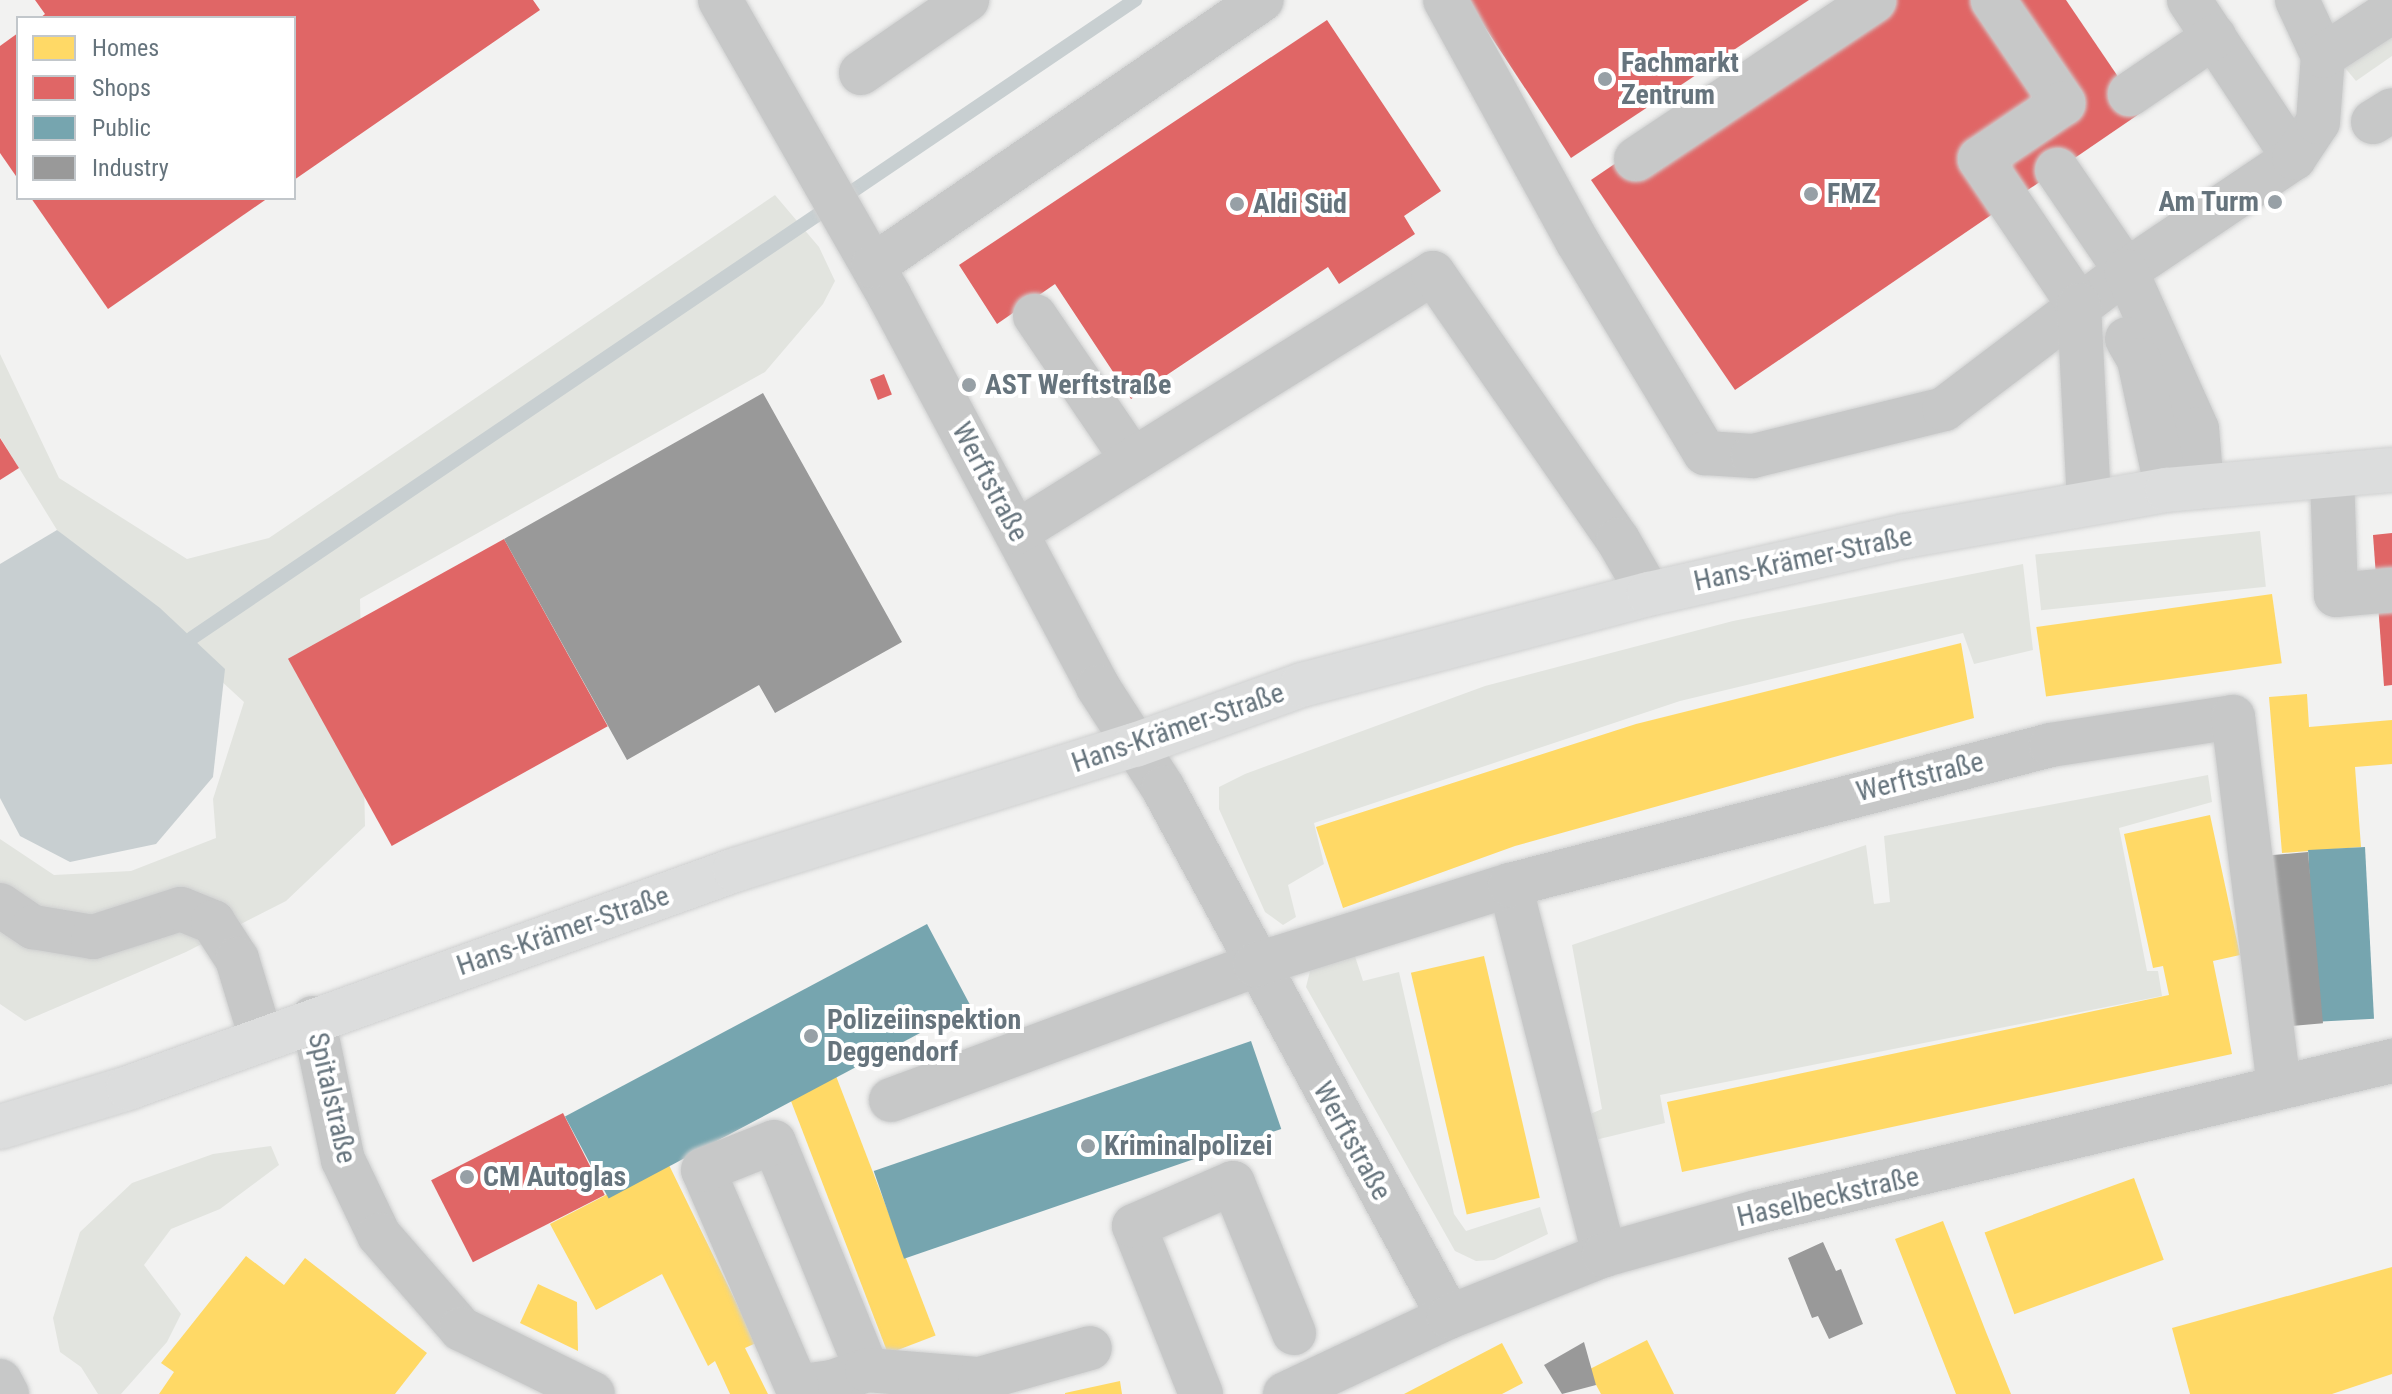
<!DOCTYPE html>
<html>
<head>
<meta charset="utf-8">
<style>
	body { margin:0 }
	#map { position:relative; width:2392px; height:1394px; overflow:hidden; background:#f2f2f1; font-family:"Roboto Condensed",sans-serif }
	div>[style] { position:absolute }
	.green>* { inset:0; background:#e2e4df; transform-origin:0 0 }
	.water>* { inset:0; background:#c8cfd1 }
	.homes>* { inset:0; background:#ffd966; transform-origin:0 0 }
	.shops>* { inset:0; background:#e06666; transform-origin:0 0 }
	.public>* { inset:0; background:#76a5af; transform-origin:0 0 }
	.industry>* { inset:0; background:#999; transform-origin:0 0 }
	.stream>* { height:14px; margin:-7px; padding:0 7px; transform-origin:7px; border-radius:7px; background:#c8cfd1 }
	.roads { filter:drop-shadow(0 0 2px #cfd0d0) drop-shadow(0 0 2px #cfd0d0) }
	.minor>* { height:44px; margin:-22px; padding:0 22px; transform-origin:22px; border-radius:22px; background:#c7c8c8 }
	.major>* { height:44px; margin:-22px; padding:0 22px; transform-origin:22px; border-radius:22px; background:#dcdddd }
	.dots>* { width:22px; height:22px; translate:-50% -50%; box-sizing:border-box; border:4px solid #fff; border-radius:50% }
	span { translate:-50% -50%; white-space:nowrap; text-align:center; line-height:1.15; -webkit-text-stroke:8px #fff; paint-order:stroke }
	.poi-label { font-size:28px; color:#66747d; font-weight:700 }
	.left { translate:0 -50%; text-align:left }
	.right { translate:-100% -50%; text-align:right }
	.street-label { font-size:28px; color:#66747d }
	.legend { position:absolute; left:16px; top:16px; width:280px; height:184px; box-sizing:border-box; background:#fff; border:2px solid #c2c7cb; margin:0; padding:10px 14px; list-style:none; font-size:24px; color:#66747d }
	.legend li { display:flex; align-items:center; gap:16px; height:40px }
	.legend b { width:40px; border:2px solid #c2c7cb }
</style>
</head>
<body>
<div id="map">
	<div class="green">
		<div style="clip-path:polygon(2392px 28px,2392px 56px,2356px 81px,2341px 63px)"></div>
		<div style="clip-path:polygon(775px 195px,819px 247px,835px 281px,823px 304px,765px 372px,360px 599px,365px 826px,286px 901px,186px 952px,25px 1021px,0 1004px,0 839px,54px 875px,131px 871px,216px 838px,213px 799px,244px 702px,57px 530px,0 437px,0 354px,59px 478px,187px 559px,269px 538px)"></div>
		<div style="left:2260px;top:531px;width:56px;height:226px;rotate:84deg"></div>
		<div style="clip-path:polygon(2023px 564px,2033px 650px,1974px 664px,1963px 633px,1680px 701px,1314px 823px,1324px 864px,1288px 885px,1296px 917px,1283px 925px,1265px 912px,1219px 809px,1219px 787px,1245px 774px,1485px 686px,1733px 621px)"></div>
		<div style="clip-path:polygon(2208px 775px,2212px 802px,2119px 828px,2147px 971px,2158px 971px,2162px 996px,1660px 1095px,1665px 1123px,1587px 1142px,1581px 1118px,1602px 1109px,1572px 945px,1866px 845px,1874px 904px,1890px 902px,1884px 836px)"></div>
		<div style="clip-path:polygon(1352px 947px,1363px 981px,1399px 972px,1454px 1214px,1466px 1231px,1540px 1207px,1548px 1234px,1494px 1260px,1476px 1261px,1455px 1251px,1306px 987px,1310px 971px)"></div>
		<div style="clip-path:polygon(271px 1146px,279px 1165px,220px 1209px,171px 1229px,144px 1265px,181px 1314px,167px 1342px,121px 1394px,98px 1394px,81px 1367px,60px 1352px,53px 1318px,80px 1232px,132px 1183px,213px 1154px)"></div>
	</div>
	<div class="water">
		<div style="clip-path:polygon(57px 530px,160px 608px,225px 669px,213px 777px,156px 844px,70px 862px,20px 836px,0 798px,0 564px)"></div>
	</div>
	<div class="homes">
		<div style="left:2272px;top:594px;width:70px;height:238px;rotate:82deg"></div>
		<div style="clip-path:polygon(1961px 643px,1974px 718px,1515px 846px,1343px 908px,1316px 827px,1636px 724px)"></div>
		<div style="clip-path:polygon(2307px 694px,2309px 727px,2392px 720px,2392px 764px,2355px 767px,2361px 847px,2282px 853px,2269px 697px)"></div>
		<div style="clip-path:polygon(2210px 815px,2240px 955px,2213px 961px,2232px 1054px,1682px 1172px,1667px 1102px,2169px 995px,2163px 966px,2153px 968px,2124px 834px)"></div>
		<div style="left:1484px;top:956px;width:248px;height:75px;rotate:77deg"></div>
		<div style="left:836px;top:1076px;width:278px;height:51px;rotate:69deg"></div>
		<div style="clip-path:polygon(668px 1163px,756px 1343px,745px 1348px,768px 1394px,730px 1394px,715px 1361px,708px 1366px,662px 1274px,596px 1310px,550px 1224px)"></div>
		<div style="left:2134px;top:1178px;width:87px;height:159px;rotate:70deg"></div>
		<div style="clip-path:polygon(1943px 1221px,1986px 1332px,2011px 1394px,1956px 1394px,1895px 1239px)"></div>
		<div style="clip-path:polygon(246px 1256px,284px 1285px,305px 1258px,427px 1353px,395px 1394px,159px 1394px,174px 1372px,161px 1363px)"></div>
		<div style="clip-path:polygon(2392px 1267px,2392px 1374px,2332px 1394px,2190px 1394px,2172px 1328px)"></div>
		<div style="clip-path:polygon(538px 1284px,577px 1302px,578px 1351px,520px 1323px)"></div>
		<div style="clip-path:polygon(1647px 1340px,1674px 1394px,1601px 1394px,1588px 1370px)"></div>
		<div style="clip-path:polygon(1502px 1343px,1523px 1383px,1502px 1394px,1404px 1394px)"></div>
		<div style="clip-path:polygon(1120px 1381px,1122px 1394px,1065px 1394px,1065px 1393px)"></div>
	</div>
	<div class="shops">
		<div style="clip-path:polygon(35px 0,533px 0,540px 10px,294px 180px,294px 18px,40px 18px,45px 14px)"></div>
		<div style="clip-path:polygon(1467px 0,1809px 0,1571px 158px)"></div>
		<div style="clip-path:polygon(1855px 0,2066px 0,2142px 112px,1735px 390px,1591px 180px)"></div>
		<div style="clip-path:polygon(1327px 20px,1441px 191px,1404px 216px,1415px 234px,1339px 284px,1328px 267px,1131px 399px,1055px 284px,997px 324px,959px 265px)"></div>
		<div style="clip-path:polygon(18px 33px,18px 179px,0 153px,0 46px)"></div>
		<div style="clip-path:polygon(31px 198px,268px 198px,108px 309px)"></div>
		<div style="left:884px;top:374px;width:22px;height:15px;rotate:69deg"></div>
		<div style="clip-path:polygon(0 438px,19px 468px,0 480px)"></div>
		<div style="clip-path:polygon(2392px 533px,2392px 685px,2384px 686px,2373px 535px)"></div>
		<div style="left:504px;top:539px;width:214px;height:247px;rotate:61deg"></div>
		<div style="left:563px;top:1113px;width:92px;height:148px;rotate:63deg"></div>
	</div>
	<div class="public">
		<div style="left:2365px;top:847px;width:172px;height:57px;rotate:87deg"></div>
		<div style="left:927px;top:924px;width:93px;height:410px;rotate:62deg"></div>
		<div style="left:1251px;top:1041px;width:93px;height:399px;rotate:71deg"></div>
	</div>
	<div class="industry">
		<div style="clip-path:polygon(763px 393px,902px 642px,775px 713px,759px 685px,627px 760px,504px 539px)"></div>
		<div style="left:2308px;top:852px;width:172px;height:41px;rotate:85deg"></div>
		<div style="clip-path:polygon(1823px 1242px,1836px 1271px,1841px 1269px,1863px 1324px,1829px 1339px,1818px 1316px,1812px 1318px,1788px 1258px)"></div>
		<div style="clip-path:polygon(1584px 1342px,1596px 1385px,1562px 1394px,1544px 1365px)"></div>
	</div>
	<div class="stream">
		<div style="left:192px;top:638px;width:1139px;rotate:-34.08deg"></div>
	</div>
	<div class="roads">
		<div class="minor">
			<div style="left:720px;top:0;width:342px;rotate:60.2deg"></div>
			<div style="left:890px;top:297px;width:442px;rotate:61.9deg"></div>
			<div style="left:1098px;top:687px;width:120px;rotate:57.2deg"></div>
			<div style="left:1163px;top:788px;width:601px;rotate:61.6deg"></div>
			<div style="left:1445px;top:0;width:275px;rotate:61.3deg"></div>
			<div style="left:1577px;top:241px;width:248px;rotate:58.9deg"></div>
			<div style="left:1705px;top:453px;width:48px;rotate:3.6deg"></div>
			<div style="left:1753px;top:456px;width:197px;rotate:-13.8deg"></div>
			<div style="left:1944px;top:409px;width:228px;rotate:-37.2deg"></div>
			<div style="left:2126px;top:271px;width:122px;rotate:-124.3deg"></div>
			<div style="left:1993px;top:0;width:125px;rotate:55.8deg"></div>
			<div style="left:2063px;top:103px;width:100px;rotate:146deg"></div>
			<div style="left:1980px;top:159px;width:176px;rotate:55.9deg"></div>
			<div style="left:2079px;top:305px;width:196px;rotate:87.1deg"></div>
			<div style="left:2189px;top:0;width:190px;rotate:56.4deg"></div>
			<div style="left:2294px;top:158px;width:202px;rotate:146.1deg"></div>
			<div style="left:2126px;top:271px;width:173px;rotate:65.8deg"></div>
			<div style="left:2197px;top:429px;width:58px;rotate:85.1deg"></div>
			<div style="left:2297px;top:0;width:62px;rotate:65.1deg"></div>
			<div style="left:861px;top:73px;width:129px;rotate:-34.6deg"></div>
			<div style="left:2130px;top:94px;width:102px;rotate:-34.2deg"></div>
			<div style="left:2373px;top:122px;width:22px;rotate:-32deg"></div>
			<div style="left:2294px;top:158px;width:43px;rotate:-56.3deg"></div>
			<div style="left:2318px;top:122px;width:66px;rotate:-85.7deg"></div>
			<div style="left:2323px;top:56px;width:82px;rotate:-33.1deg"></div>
			<div style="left:1636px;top:159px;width:286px;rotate:-33.7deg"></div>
			<div style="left:873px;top:266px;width:471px;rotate:-34.4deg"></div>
			<div style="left:1035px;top:316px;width:174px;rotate:55.8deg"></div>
			<div style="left:2127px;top:339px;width:24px;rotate:60deg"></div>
			<div style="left:2139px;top:360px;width:133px;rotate:77.8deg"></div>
			<div style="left:2332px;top:475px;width:120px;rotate:88.1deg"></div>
			<div style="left:2336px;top:595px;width:56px;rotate:-5.1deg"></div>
			<div style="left:1017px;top:532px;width:490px;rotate:-31.9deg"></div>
			<div style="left:1433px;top:273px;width:325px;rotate:55.3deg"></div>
			<div style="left:1618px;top:540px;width:62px;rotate:60.1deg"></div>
			<div style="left:1510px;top:885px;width:382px;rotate:75.7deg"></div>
			<div style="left:0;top:905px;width:40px;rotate:34deg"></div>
			<div style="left:33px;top:927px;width:61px;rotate:9.5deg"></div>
			<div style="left:93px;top:937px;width:92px;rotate:-17.7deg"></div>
			<div style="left:181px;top:909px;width:35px;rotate:22deg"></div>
			<div style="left:213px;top:922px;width:44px;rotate:57deg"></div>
			<div style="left:237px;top:959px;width:83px;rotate:73.1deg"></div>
			<div style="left:313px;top:1018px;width:145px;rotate:78.1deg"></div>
			<div style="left:343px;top:1160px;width:83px;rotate:64.4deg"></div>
			<div style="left:379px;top:1235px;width:125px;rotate:48.9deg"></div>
			<div style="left:461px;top:1329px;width:147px;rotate:26.2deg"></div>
			<div style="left:891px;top:1100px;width:388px;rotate:-20.3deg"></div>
			<div style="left:1255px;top:965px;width:267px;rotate:-17.4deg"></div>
			<div style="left:1510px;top:885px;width:559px;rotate:-14.51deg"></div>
			<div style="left:2051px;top:745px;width:184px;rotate:-8.7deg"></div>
			<div style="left:2233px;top:717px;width:371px;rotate:82.9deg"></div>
			<div style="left:774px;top:1142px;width:246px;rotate:67.8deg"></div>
			<div style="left:867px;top:1370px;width:37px;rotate:161deg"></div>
			<div style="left:832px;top:1382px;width:35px;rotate:172deg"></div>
			<div style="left:797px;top:1387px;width:236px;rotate:-113.4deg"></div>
			<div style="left:703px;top:1170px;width:76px;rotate:-21.5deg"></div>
			<div style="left:867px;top:1370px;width:113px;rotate:4.6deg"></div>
			<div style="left:980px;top:1379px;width:114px;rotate:-15.7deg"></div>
			<div style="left:0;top:1381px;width:15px;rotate:62deg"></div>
			<div style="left:1201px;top:1394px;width:181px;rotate:-111.7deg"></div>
			<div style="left:1134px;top:1226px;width:108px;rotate:-23.5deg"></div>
			<div style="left:1233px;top:1183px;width:162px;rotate:67.9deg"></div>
			<div style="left:1285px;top:1394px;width:181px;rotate:-25.2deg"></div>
			<div style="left:1449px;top:1317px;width:167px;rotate:-21.8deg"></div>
			<div style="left:1604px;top:1255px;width:159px;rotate:-15.7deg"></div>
			<div style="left:1757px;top:1212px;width:653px;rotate:-13.38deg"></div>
		</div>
		<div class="major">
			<div style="left:0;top:1127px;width:134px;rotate:-16.9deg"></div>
			<div style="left:128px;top:1088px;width:645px;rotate:-19.76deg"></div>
			<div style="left:735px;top:870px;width:419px;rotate:-17.4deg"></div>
			<div style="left:1135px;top:745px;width:177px;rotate:-19.8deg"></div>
			<div style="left:1302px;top:685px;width:359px;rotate:-14.7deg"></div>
			<div style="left:1649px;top:594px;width:262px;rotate:-12.8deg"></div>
			<div style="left:1905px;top:536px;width:266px;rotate:-10deg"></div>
			<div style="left:2167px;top:490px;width:226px;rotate:-5.1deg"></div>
		</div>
	</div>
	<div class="dots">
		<div style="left:1605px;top:79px;background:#97a0a6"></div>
		<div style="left:1811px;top:194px;background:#97a0a6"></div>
		<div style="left:2275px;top:202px;background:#97a0a6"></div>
		<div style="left:1237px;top:204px;background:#97a0a6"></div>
		<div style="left:969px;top:385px;background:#97a0a6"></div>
		<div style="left:811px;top:1036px;background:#97a0a6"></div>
		<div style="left:1088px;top:1146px;background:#97a0a6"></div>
		<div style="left:467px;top:1177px;background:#97a0a6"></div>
	</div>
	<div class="poi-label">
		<span class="left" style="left:1621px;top:79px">Fachmarkt<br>Zentrum</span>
		<span class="left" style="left:1827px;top:194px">FMZ</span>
		<span class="right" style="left:2259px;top:202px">Am Turm</span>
		<span class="left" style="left:1253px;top:204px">Aldi Süd</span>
		<span class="left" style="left:985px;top:385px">AST Werftstraße</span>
		<span class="left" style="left:827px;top:1036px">Polizeiinspektion<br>Deggendorf</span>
		<span class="left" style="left:1104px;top:1146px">Kriminalpolizei</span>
		<span class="left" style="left:483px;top:1177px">CM Autoglas</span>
	</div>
	<div class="street-label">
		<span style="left:990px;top:482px;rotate:62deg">Werftstraße</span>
		<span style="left:1803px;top:559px;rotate:-12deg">Hans-Krämer-Straße</span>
		<span style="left:1178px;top:728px;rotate:-19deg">Hans-Krämer-Straße</span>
		<span style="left:1920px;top:777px;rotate:-14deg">Werftstraße</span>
		<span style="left:563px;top:931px;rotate:-19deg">Hans-Krämer-Straße</span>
		<span style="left:332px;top:1098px;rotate:77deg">Spitalstraße</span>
		<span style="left:1352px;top:1141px;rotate:61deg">Werftstraße</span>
		<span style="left:1828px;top:1197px;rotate:-13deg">Haselbeckstraße</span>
	</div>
	<ul class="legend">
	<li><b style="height:22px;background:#ffd966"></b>Homes</li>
	<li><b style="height:22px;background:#e06666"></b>Shops</li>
	<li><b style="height:22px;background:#76a5af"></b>Public</li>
	<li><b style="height:22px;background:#999"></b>Industry</li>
	</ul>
</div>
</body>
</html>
